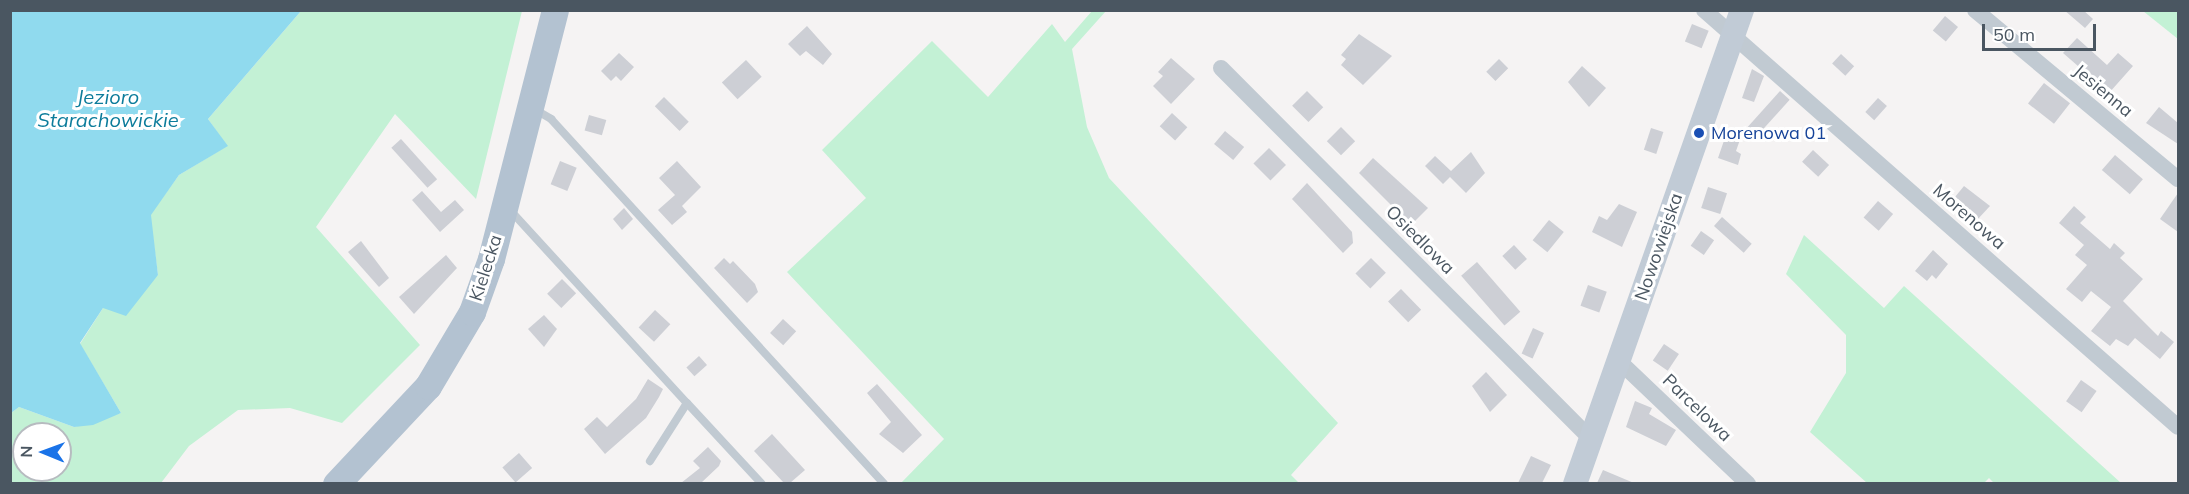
<!DOCTYPE html>
<html>
<head>
<meta charset="utf-8">
<style>
	body { margin:0 }
	#map { position:relative; width:2189px; height:494px; overflow:hidden; background:#f5f3f3; font-family:Mulish,sans-serif }
	div>[style] { position:absolute }
	.green>* { inset:0; background:#c3f1d5 }
	.water>* { inset:0; background:#90daee }
	.building>* { inset:0; background:#cdcfd5; transform-origin:0 0 }
	.lane>* { height:8px; margin:-4px; padding:0 4px; transform-origin:4px; border-radius:4px; background:#c1cad2 }
	.street>* { height:16px; margin:-8px; padding:0 8px; transform-origin:8px; border-radius:8px; background:#c1cad2 }
	.secondary>* { height:24px; margin:-12px; padding:0 12px; transform-origin:12px; border-radius:12px; background:#c1cbd6 }
	.primary>* { height:27px; margin:-13.5px; padding:0 13.5px; transform-origin:13.5px; border-radius:13.5px; background:#b3c2d1 }
	.dots>* { width:16px; height:16px; translate:-50% -50%; box-sizing:border-box; border:3px solid #fff; border-radius:50% }
	span { translate:-50% -50%; white-space:nowrap; text-align:center; line-height:1.15; -webkit-text-stroke:6px #fff; paint-order:stroke }
	.street-label { font-size:18px; color:#4a5661 }
	.transit-label { font-size:18px; color:#164399 }
	.left { translate:0 -50%; text-align:left }
	.water-label { font-size:20px; color:#0c7c9b; font-style:italic }
	.frame { position:absolute; inset:0; border:12px solid #4a5661; pointer-events:none }
	.north { position:absolute; left:12px; top:422px; width:60px; height:60px; box-sizing:border-box; background:#fff; border:2px solid #b7bbc0; border-radius:50%; rotate:271deg; font-size:16px; font-weight:700; line-height:24px; text-align:center; color:#4a5661 }
	.north::after { content:''; display:block; margin:auto; width:21px; height:27px; background:#1a73e8; clip-path:polygon(50% 0,100% 100%,50% 72%,0 100%) }
	.scale { position:absolute; left:1982px; top:24px; width:114px; height:27px; box-sizing:border-box; border:3px solid #4a5661; border-top:0; padding-left:8px; font-size:18px; line-height:21px; white-space:nowrap; color:#4a5661; -webkit-text-stroke:4px #fff; paint-order:stroke }
</style>
</head>
<body>
<div id="map">
	<div class="green">
		<div style="clip-path:polygon(evenodd,301px 11px,522px 11px,476px 199px,395px 114px,316px 227px,420px 345px,342px 423px,290px 408px,238px 410px,189px 446px,161px 483px,11px 484px,11px 413px,19px 407px,74px 427px,121px 413px,80px 344px,103px 308px,158px 275px,150px 215px,179px 175px,227px 146px,208px 119px,301px 11px,24px 434px,60px 434px,60px 470px,24px 470px,24px 434px)"></div>
		<div style="clip-path:polygon(1092px 11px,1106px 11px,1072px 49px,1087px 127px,1109px 178px,1338px 423px,1291px 475px,1299px 483px,901px 483px,944px 439px,787px 272px,866px 198px,822px 150px,932px 41px,988px 97px,1052px 24px,1065px 42px)"></div>
		<div style="clip-path:polygon(2143px 11px,2178px 11px,2178px 39px)"></div>
		<div style="clip-path:polygon(1804px 235px,1884px 308px,1904px 286px,2121px 483px,1995px 484px,1989px 478px,1983px 484px,1867px 483px,1810px 432px,1846px 373px,1846px 335px,1786px 274px)"></div>
	</div>
	<div class="water">
		<div style="clip-path:polygon(11px 10px,301px 11px,208px 119px,228px 146px,179px 175px,151px 215px,158px 275px,126px 316px,103px 308px,80px 343px,121px 413px,93px 425px,74px 427px,19px 407px,11px 413px)"></div>
	</div>
	<div class="building">
		<div style="clip-path:polygon(2064px 10px,2083px 10px,2093px 19px,2085px 28px)"></div>
		<div style="left:1945px;top:16px;width:17px;height:19px;rotate:40deg"></div>
		<div style="left:1692px;top:24px;width:18px;height:19px;rotate:22deg"></div>
		<div style="clip-path:polygon(807px 26px,832px 54px,823px 65px,806px 51px,800px 56px,788px 44px)"></div>
		<div style="clip-path:polygon(1359px 34px,1392px 56px,1363px 85px,1341px 65px,1346px 59px,1341px 55px)"></div>
		<div style="clip-path:polygon(2077px 38px,2107px 65px,2118px 53px,2133px 66px,2109px 93px,2063px 53px)"></div>
		<div style="clip-path:polygon(619px 53px,634px 67px,621px 81px,616px 76px,611px 81px,601px 71px)"></div>
		<div style="left:1841px;top:54px;width:18px;height:13px;rotate:43deg"></div>
		<div style="clip-path:polygon(1171px 58px,1195px 79px,1171px 104px,1153px 86px,1163px 76px,1158px 72px)"></div>
		<div style="left:1499px;top:59px;width:13px;height:18px;rotate:45deg"></div>
		<div style="left:746px;top:60px;width:23px;height:33px;rotate:47deg"></div>
		<div style="clip-path:polygon(1582px 66px,1606px 88px,1589px 107px,1568px 82px)"></div>
		<div style="clip-path:polygon(1752px 69px,1764px 76px,1754px 102px,1742px 98px)"></div>
		<div style="left:2044px;top:83px;width:33px;height:26px;rotate:38deg"></div>
		<div style="left:1307px;top:91px;width:23px;height:21px;rotate:45deg"></div>
		<div style="left:1780px;top:91px;width:13px;height:53px;rotate:42deg"></div>
		<div style="left:664px;top:97px;width:35px;height:13px;rotate:45deg"></div>
		<div style="left:1878px;top:98px;width:12px;height:19px;rotate:42deg"></div>
		<div style="clip-path:polygon(2159px 107px,2178px 123px,2178px 144px,2146px 123px)"></div>
		<div style="left:1172px;top:113px;width:21px;height:18px;rotate:43deg"></div>
		<div style="left:589px;top:115px;width:18px;height:16px;rotate:16deg"></div>
		<div style="left:1341px;top:127px;width:20px;height:20px;rotate:45deg"></div>
		<div style="left:1651px;top:128px;width:13px;height:23px;rotate:18deg"></div>
		<div style="clip-path:polygon(1728px 129px,1742px 134px,1736px 151px,1741px 154px,1738px 165px,1718px 158px)"></div>
		<div style="left:1225px;top:131px;width:25px;height:17px;rotate:40deg"></div>
		<div style="left:401px;top:139px;width:54px;height:13px;rotate:48deg"></div>
		<div style="left:1269px;top:148px;width:24px;height:22px;rotate:45deg"></div>
		<div style="left:1813px;top:150px;width:22px;height:16px;rotate:43deg"></div>
		<div style="clip-path:polygon(1471px 152px,1485px 173px,1466px 193px,1450px 177px,1443px 184px,1425px 166px,1435px 156px,1451px 171px)"></div>
		<div style="left:2115px;top:155px;width:37px;height:20px;rotate:41deg"></div>
		<div style="clip-path:polygon(1373px 158px,1428px 208px,1411px 225px,1359px 173px)"></div>
		<div style="left:560px;top:161px;width:18px;height:25px;rotate:22deg"></div>
		<div style="clip-path:polygon(677px 161px,701px 187px,682px 206px,687px 212px,672px 225px,658px 210px,675px 195px,659px 178px)"></div>
		<div style="clip-path:polygon(1307px 183px,1352px 232px,1353px 243px,1343px 253px,1292px 199px)"></div>
		<div style="clip-path:polygon(1964px 186px,1990px 206px,1977px 220px,1955px 197px)"></div>
		<div style="left:1708px;top:187px;width:20px;height:22px;rotate:18deg"></div>
		<div style="clip-path:polygon(422px 191px,441px 212px,455px 200px,464px 210px,440px 232px,412px 200px)"></div>
		<div style="clip-path:polygon(2178px 193px,2178px 232px,2160px 219px)"></div>
		<div style="left:1878px;top:201px;width:20px;height:22px;rotate:41deg"></div>
		<div style="clip-path:polygon(1619px 204px,1637px 212px,1622px 247px,1592px 232px,1599px 216px,1607px 220px)"></div>
		<div style="clip-path:polygon(2074px 206px,2086px 217px,2080px 223px,2110px 249px,2114px 243px,2125px 253px,2120px 258px,2143px 279px,2123px 301px,2158px 336px,2161px 331px,2174px 342px,2160px 359px,2135px 338px,2128px 346px,2116px 339px,2110px 346px,2091px 331px,2111px 307px,2091px 291px,2082px 302px,2066px 289px,2087px 265px,2075px 255px,2084px 245px,2059px 223px)"></div>
		<div style="clip-path:polygon(624px 208px,633px 219px,622px 230px,613px 219px)"></div>
		<div style="left:1722px;top:217px;width:40px;height:12px;rotate:42deg"></div>
		<div style="left:1549px;top:220px;width:19px;height:26px;rotate:39deg"></div>
		<div style="left:1701px;top:231px;width:16px;height:18px;rotate:35deg"></div>
		<div style="clip-path:polygon(361px 241px,389px 278px,379px 287px,348px 252px)"></div>
		<div style="left:1514px;top:245px;width:19px;height:16px;rotate:47deg"></div>
		<div style="clip-path:polygon(1933px 250px,1948px 264px,1936px 279px,1932px 275px,1927px 281px,1915px 271px)"></div>
		<div style="clip-path:polygon(446px 255px,457px 268px,414px 314px,399px 297px)"></div>
		<div style="clip-path:polygon(724px 258px,730px 264px,733px 261px,755px 284px,758px 292px,747px 303px,714px 268px)"></div>
		<div style="left:1371px;top:258px;width:21px;height:22px;rotate:45deg"></div>
		<div style="left:1477px;top:262px;width:66px;height:21px;rotate:49deg"></div>
		<div style="left:562px;top:279px;width:20px;height:21px;rotate:45deg"></div>
		<div style="left:1588px;top:285px;width:20px;height:22px;rotate:20deg"></div>
		<div style="left:1401px;top:289px;width:29px;height:18px;rotate:46deg"></div>
		<div style="left:655px;top:310px;width:21px;height:24px;rotate:43deg"></div>
		<div style="clip-path:polygon(544px 315px,557px 329px,544px 347px,528px 329px)"></div>
		<div style="left:783px;top:319px;width:18px;height:19px;rotate:43deg"></div>
		<div style="left:1533px;top:328px;width:12px;height:28px;rotate:24deg"></div>
		<div style="left:1664px;top:344px;width:18px;height:20px;rotate:34deg"></div>
		<div style="left:699px;top:356px;width:12px;height:17px;rotate:48deg"></div>
		<div style="clip-path:polygon(1486px 372px,1507px 395px,1490px 412px,1472px 386px)"></div>
		<div style="clip-path:polygon(648px 379px,663px 389px,659px 397px,646px 418px,605px 454px,584px 429px,597px 417px,607px 427px,636px 399px)"></div>
		<div style="left:2081px;top:380px;width:19px;height:26px;rotate:35deg"></div>
		<div style="clip-path:polygon(877px 384px,922px 435px,903px 453px,879px 434px,891px 422px,867px 393px)"></div>
		<div style="clip-path:polygon(1635px 401px,1652px 408px,1649px 414px,1676px 430px,1666px 446px,1626px 427px)"></div>
		<div style="clip-path:polygon(772px 434px,805px 470px,790px 483px,784px 483px,754px 451px)"></div>
		<div style="clip-path:polygon(708px 447px,721px 461px,719px 466px,701px 483px,681px 483px,700px 468px,693px 461px)"></div>
		<div style="left:519px;top:453px;width:20px;height:22px;rotate:49deg"></div>
		<div style="clip-path:polygon(1531px 456px,1551px 465px,1542px 483px,1518px 483px)"></div>
		<div style="clip-path:polygon(1603px 470px,1634px 483px,1597px 483px)"></div>
	</div>
	<div class="lane">
		<div style="left:534px;top:109px;width:20px;rotate:30deg"></div>
		<div style="left:551px;top:119px;width:494px;rotate:47.6deg"></div>
		<div style="left:509px;top:209px;width:263px;rotate:47.5deg"></div>
		<div style="left:687px;top:403px;width:69px;rotate:122.5deg"></div>
		<div style="left:687px;top:403px;width:110px;rotate:47.2deg"></div>
	</div>
	<div class="street">
		<div style="left:1704px;top:10px;width:631px;rotate:41.34deg"></div>
		<div style="left:1975px;top:10px;width:264px;rotate:39.8deg"></div>
		<div style="left:1221px;top:68px;width:524px;rotate:45.08deg"></div>
		<div style="left:1619px;top:361px;width:178px;rotate:43.6deg"></div>
	</div>
	<div class="secondary">
		<div style="left:1575px;top:484px;width:503px;rotate:-70.59deg"></div>
	</div>
	<div class="primary">
		<div style="left:336px;top:484px;width:134px;rotate:-46.8deg"></div>
		<div style="left:428px;top:386px;width:86px;rotate:-59.3deg"></div>
		<div style="left:472px;top:312px;width:56px;rotate:-70.3deg"></div>
		<div style="left:491px;top:259px;width:257px;rotate:-75.6deg"></div>
	</div>
	<div class="dots">
		<div style="left:1699px;top:133px;background:#1a4fb4"></div>
	</div>
	<div class="street-label">
		<span style="left:2103px;top:91px;rotate:40deg">Jesienna</span>
		<span style="left:1969px;top:217px;rotate:41deg">Morenowa</span>
		<span style="left:1420px;top:240px;rotate:45deg">Osiedlowa</span>
		<span style="left:1659px;top:247px;rotate:-71deg">Nowowiejska</span>
		<span style="left:486px;top:268px;rotate:-72deg">Kielecka</span>
		<span style="left:1697px;top:408px;rotate:44deg">Parcelowa</span>
	</div>
	<div class="transit-label">
		<span class="left" style="left:1711px;top:133px">Morenowa 01</span>
	</div>
	<div class="water-label">
		<span style="left:108px;top:108px">Jezioro<br>Starachowickie</span>
	</div>
	<div class="frame"></div>
	<div class="north">N</div>
	<div class="scale">50 m</div>
</div>
</body>
</html>
